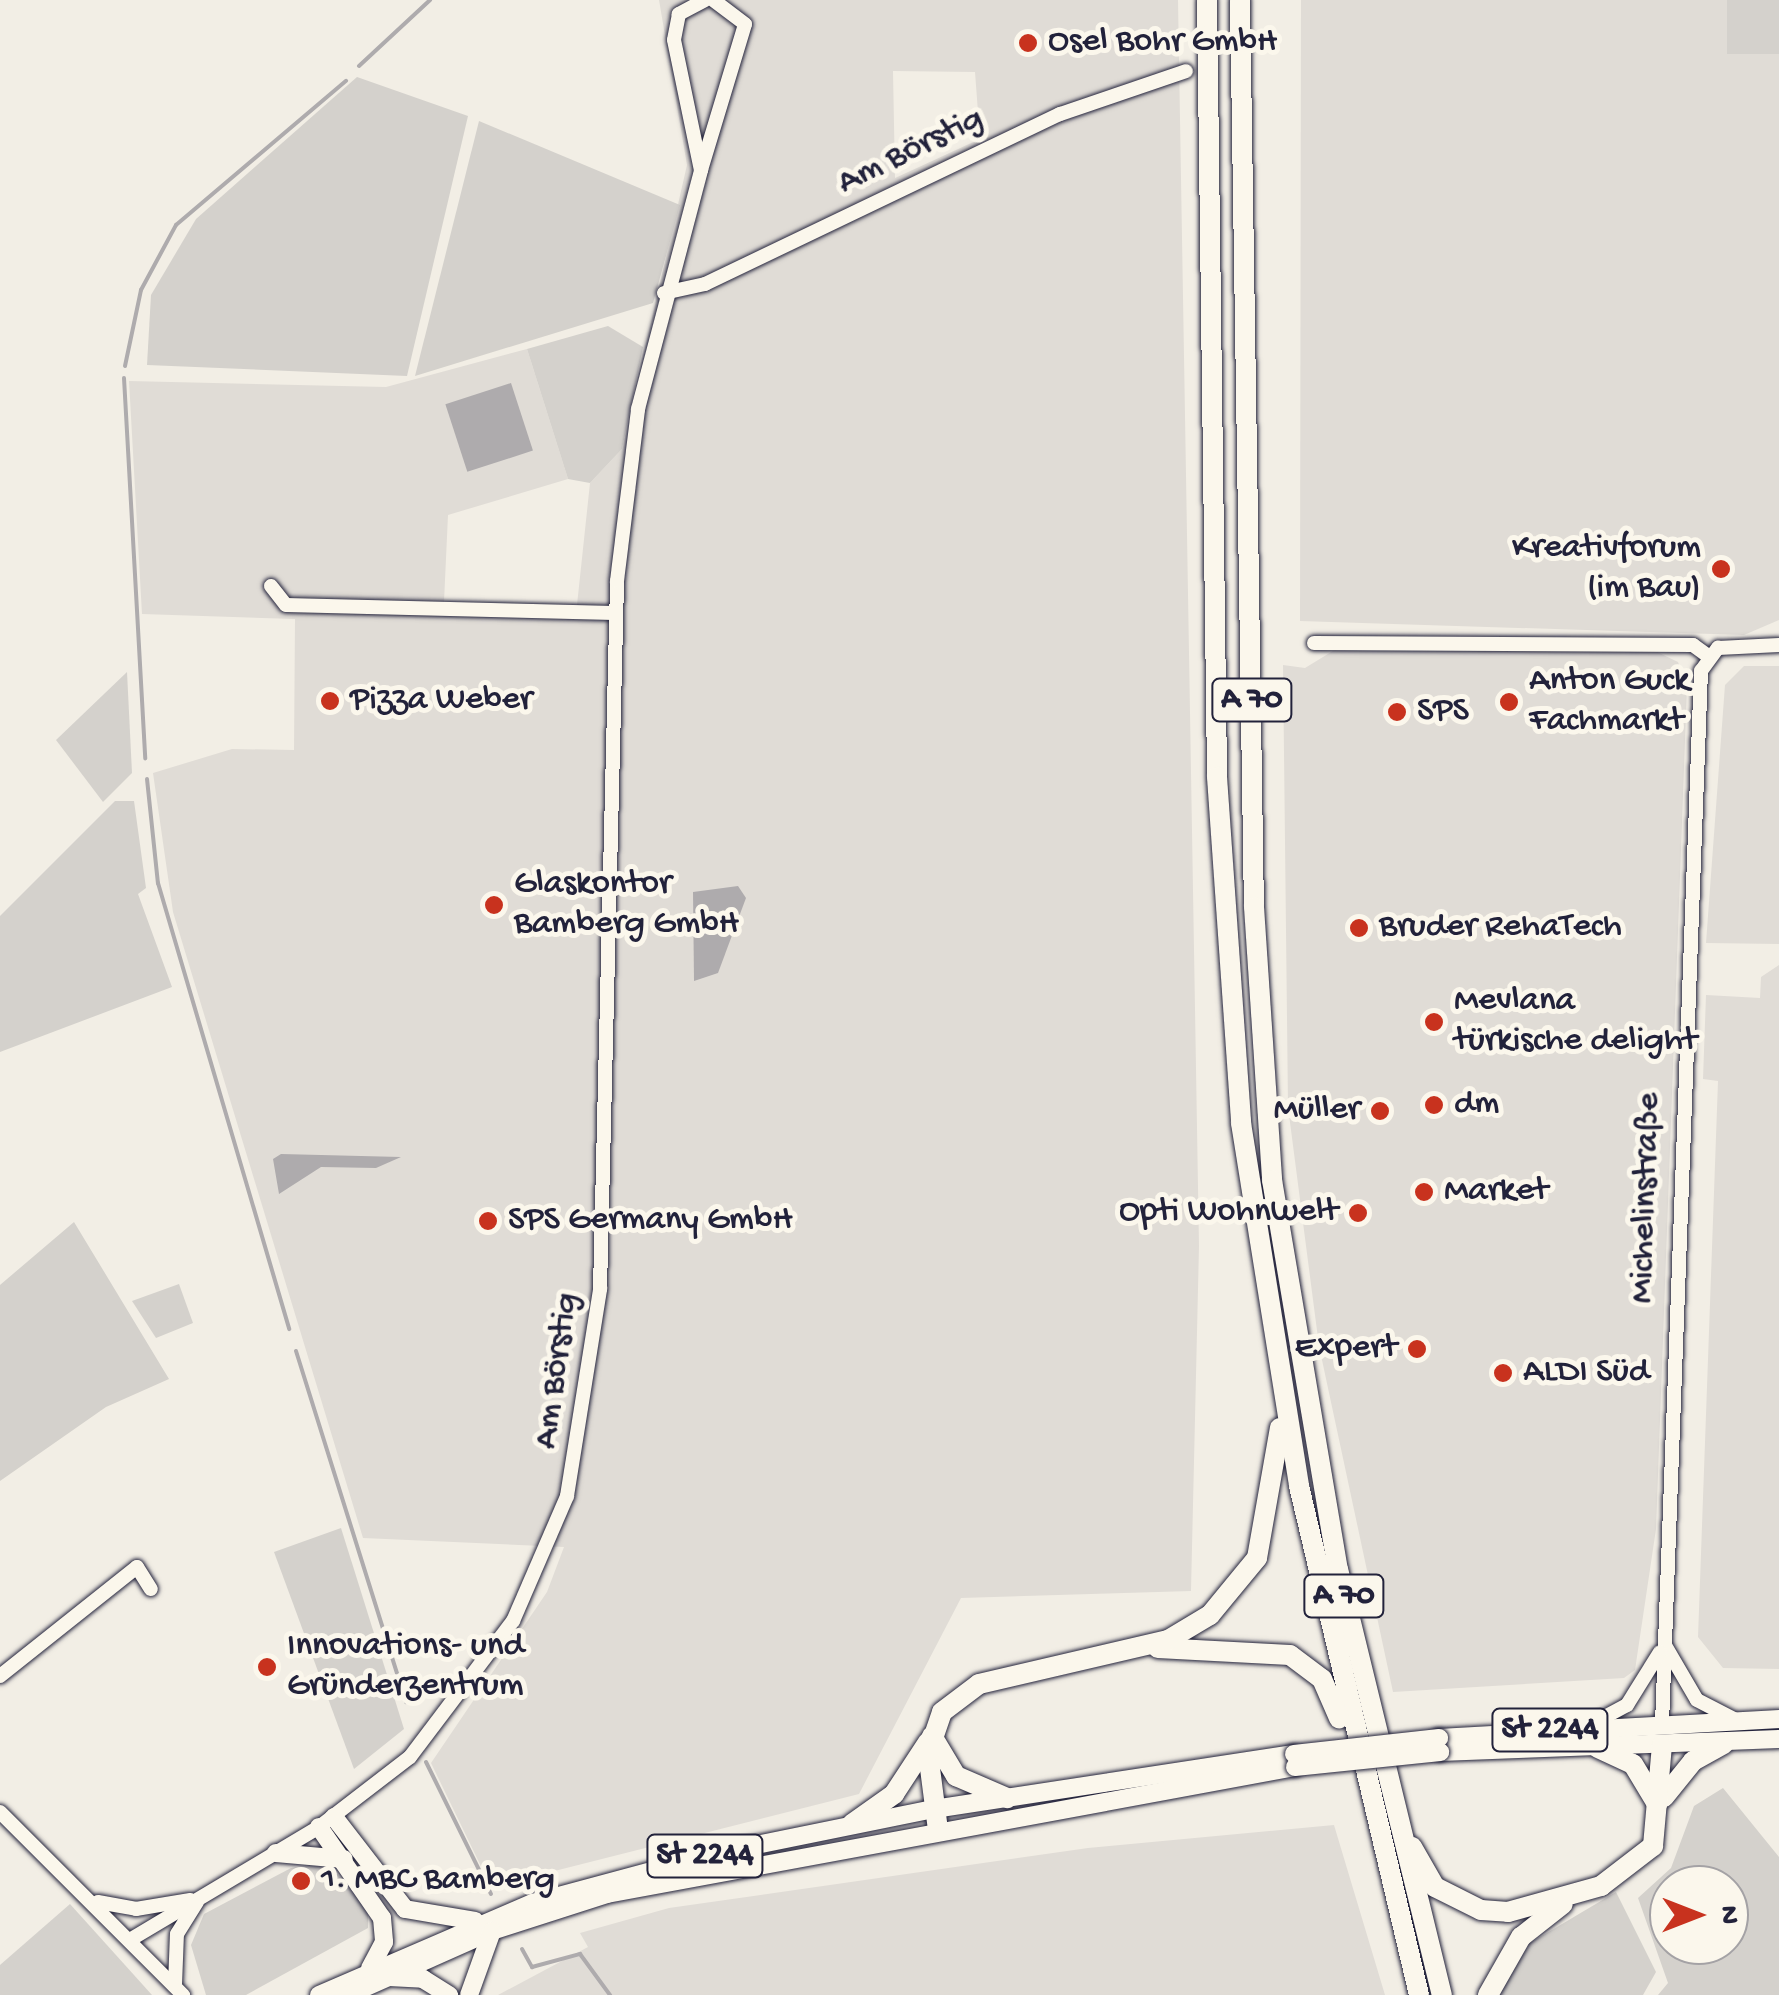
<!DOCTYPE html>
<html>
<head>
<meta charset="utf-8">
<style>
	body { margin:0 }
	#map { position:relative; width:1779px; height:1995px; overflow:hidden; background:#f2eee5; font-family:"Gochi Hand",sans-serif }
	div>[style] { position:absolute }
	.built>* { inset:0; background:#e0dcd6 }
	.green>* { inset:0; background:#d4d1cc; transform-origin:0 0 }
	.water>* { inset:0; background:#aeabad; transform-origin:0 0 }
	.stream>* { height:4px; margin:-2px; padding:0 2px; transform-origin:2px; border-radius:2px; background:#aeabad }
	.roads { filter:drop-shadow(0 0 2px #22223b) drop-shadow(0 0 2px #22223b) }
	.minor>* { height:14px; margin:-7px; padding:0 7px; transform-origin:7px; border-radius:7px; background:#fbf7ec }
	.major>* { height:18px; margin:-9px; padding:0 9px; transform-origin:9px; border-radius:9px; background:#fbf7ec }
	.highway>* { height:20px; margin:-10px; padding:0 10px; transform-origin:10px; border-radius:10px; background:#fbf7ec }
	.bridges { filter:drop-shadow(0 0 2px #22223b) drop-shadow(0 0 2px #22223b) }
	.major-bridge>* { height:18px; margin:-9px; padding:0 9px; transform-origin:9px; border-radius:9px; background:#fbf7ec }
	.dots>* { width:28px; height:28px; translate:-50% -50%; box-sizing:border-box; border:5px solid #fbf7ec; border-radius:50% }
	span { translate:-50% -50%; white-space:nowrap; text-align:center; line-height:1.15; -webkit-text-stroke:10px #fbf7ec; paint-order:stroke }
	.shield-label span { padding:2px 8px; background:#fbf7ec; border:2px solid; border-radius:8px; -webkit-text-stroke-width:0 }
	.shield-label { font-size:32px; color:#22223b; font-weight:700 }
	.poi-label { font-size:35px; color:#22223b }
	.left { translate:0 -50%; text-align:left }
	.right { translate:-100% -50%; text-align:right }
	.street-label { font-size:35px; color:#22223b }
	.north { position:absolute; left:1649px; top:1865px; width:100px; height:100px; box-sizing:border-box; background:#fbf7ec; border:2px solid #a4a2a5; border-radius:50%; rotate:90deg; font-size:28px; font-weight:700; line-height:40px; text-align:center; color:#22223b }
	.north::after { content:''; display:block; margin:auto; width:35px; height:45px; background:#c8321e; clip-path:polygon(50% 0,100% 100%,50% 72%,0 100%) }
</style>
</head>
<body>
<div id="map">
	<div class="built">
		<div style="clip-path:polygon(evenodd,659px 0,1178px 0,1199px 1246px,1191px 1591px,961px 1598px,859px 1794px,491px 1887px,431px 1763px,547px 1592px,564px 1547px,363px 1538px,173px 912px,153px 773px,232px 749px,294px 750px,295px 619px,142px 614px,129px 381px,386px 387px,527px 349px,568px 479px,448px 515px,444px 602px,577px 605px,590px 483px,622px 449px,687px 165px,659px 0,893px 71px,975px 72px,980px 139px,895px 178px,893px 71px)"></div>
		<div style="clip-path:polygon(1301px 0,1779px 0,1779px 620px,1744px 635px,1300px 621px)"></div>
		<div style="clip-path:polygon(1341px 646px,1653px 650px,1678px 662px,1687px 686px,1656px 1529px,1635px 1670px,1624px 1678px,1393px 1692px,1319px 1346px,1288px 1107px,1283px 665px,1305px 668px)"></div>
		<div style="clip-path:polygon(1744px 666px,1779px 666px,1779px 944px,1706px 943px,1725px 685px)"></div>
		<div style="clip-path:polygon(1779px 965px,1779px 1669px,1723px 1668px,1698px 1637px,1718px 1081px,1703px 1079px,1706px 995px,1760px 998px,1761px 977px)"></div>
		<div style="clip-path:polygon(1334px 1825px,1385px 1995px,498px 1995px,588px 1947px,580px 1933px,669px 1908px,1088px 1848px)"></div>
	</div>
	<div class="green">
		<div style="left:1727px;top:0;width:52px;height:54px"></div>
		<div style="clip-path:polygon(357px 77px,468px 116px,407px 376px,147px 365px,151px 295px,196px 219px)"></div>
		<div style="clip-path:polygon(479px 121px,680px 205px,653px 303px,415px 376px)"></div>
		<div style="clip-path:polygon(608px 326px,643px 347px,622px 449px,590px 483px,568px 479px,527px 349px)"></div>
		<div style="clip-path:polygon(127px 672px,132px 773px,103px 802px,56px 740px)"></div>
		<div style="clip-path:polygon(115px 801px,134px 801px,146px 888px,138px 894px,172px 987px,0 1052px,0 916px)"></div>
		<div style="clip-path:polygon(74px 1222px,169px 1379px,106px 1407px,0 1481px,0 1285px)"></div>
		<div style="clip-path:polygon(179px 1284px,193px 1323px,156px 1338px,132px 1301px)"></div>
		<div style="clip-path:polygon(341px 1528px,404px 1729px,354px 1769px,274px 1552px)"></div>
		<div style="clip-path:polygon(evenodd,1723px 1788px,1779px 1857px,1779px 1995px,1658px 1995px,1668px 1983px,1638px 1898px,1671px 1868px,1694px 1806px,1723px 1788px,1669px 1885px,1729px 1885px,1729px 1945px,1669px 1945px,1669px 1885px)"></div>
		<div style="clip-path:polygon(327px 1862px,368px 1910px,368px 1928px,246px 1995px,206px 1995px,191px 1945px,204px 1914px,291px 1868px)"></div>
		<div style="clip-path:polygon(1616px 1892px,1656px 1972px,1643px 1995px,1498px 1995px,1530px 1943px)"></div>
		<div style="clip-path:polygon(70px 1904px,152px 1995px,0 1995px,0 1965px)"></div>
	</div>
	<div class="water">
		<div style="left:511px;top:383px;width:71px;height:69px;rotate:72deg"></div>
		<div style="clip-path:polygon(738px 886px,746px 898px,718px 973px,694px 981px,693px 892px)"></div>
		<div style="clip-path:polygon(281px 1154px,401px 1157px,376px 1168px,321px 1167px,279px 1194px,273px 1159px)"></div>
	</div>
	<div class="stream">
		<div style="left:359px;top:66px;width:97px;rotate:-42.9deg"></div>
		<div style="left:125px;top:366px;width:78px;rotate:-78.1deg"></div>
		<div style="left:141px;top:290px;width:74px;rotate:-61.7deg"></div>
		<div style="left:176px;top:225px;width:223px;rotate:-40.3deg"></div>
		<div style="left:124px;top:378px;width:381px;rotate:86.8deg"></div>
		<div style="left:147px;top:779px;width:105px;rotate:84deg"></div>
		<div style="left:158px;top:883px;width:465px;rotate:73.6deg"></div>
		<div style="left:296px;top:1351px;width:368px;rotate:72.6deg"></div>
		<div style="left:426px;top:1762px;width:147px;rotate:63.8deg"></div>
		<div style="left:522px;top:1949px;width:21px;rotate:61deg"></div>
		<div style="left:532px;top:1967px;width:50px;rotate:-15.2deg"></div>
		<div style="left:580px;top:1954px;width:51px;rotate:53.8deg"></div>
	</div>
	<div class="roads">
		<div class="minor">
			<div style="left:705px;top:0;width:30px;rotate:152deg"></div>
			<div style="left:679px;top:14px;width:26px;rotate:101deg"></div>
			<div style="left:674px;top:40px;width:133px;rotate:78.3deg"></div>
			<div style="left:701px;top:170px;width:152px;rotate:-73.2deg"></div>
			<div style="left:745px;top:24px;width:40px;rotate:-143deg"></div>
			<div style="left:664px;top:293px;width:42px;rotate:-12.4deg"></div>
			<div style="left:705px;top:284px;width:394px;rotate:-25.6deg"></div>
			<div style="left:1060px;top:114px;width:133px;rotate:-18.8deg"></div>
			<div style="left:271px;top:586px;width:24px;rotate:52deg"></div>
			<div style="left:286px;top:605px;width:328px;rotate:1.4deg"></div>
			<div style="left:1314px;top:643px;width:379px;rotate:0.3deg"></div>
			<div style="left:1693px;top:645px;width:17px;rotate:36deg"></div>
			<div style="left:1666px;top:1647px;width:61px;rotate:59.7deg"></div>
			<div style="left:1697px;top:1700px;width:42px;rotate:27.2deg"></div>
			<div style="left:0;top:1676px;width:175px;rotate:-38.5deg"></div>
			<div style="left:137px;top:1567px;width:26px;rotate:58deg"></div>
			<div style="left:1662px;top:1724px;width:1054px;rotate:-87.88deg"></div>
			<div style="left:1701px;top:671px;width:29px;rotate:-54deg"></div>
			<div style="left:1718px;top:648px;width:61px;rotate:-2.8deg"></div>
			<div style="left:1588px;top:1726px;width:44px;rotate:-28.3deg"></div>
			<div style="left:1627px;top:1705px;width:62px;rotate:-58.1deg"></div>
			<div style="left:0;top:1812px;width:259px;rotate:45deg"></div>
			<div style="left:98px;top:1902px;width:39px;rotate:10deg"></div>
			<div style="left:136px;top:1909px;width:55px;rotate:-9.5deg"></div>
			<div style="left:133px;top:1938px;width:217px;rotate:-30.8deg"></div>
			<div style="left:319px;top:1827px;width:115px;rotate:-37.6deg"></div>
			<div style="left:410px;top:1757px;width:171px;rotate:-52.9deg"></div>
			<div style="left:513px;top:1621px;width:136px;rotate:-66.6deg"></div>
			<div style="left:567px;top:1496px;width:210px;rotate:-80.9deg"></div>
			<div style="left:600px;top:1289px;width:708px;rotate:-88.62deg"></div>
			<div style="left:617px;top:581px;width:173px;rotate:-83deg"></div>
			<div style="left:638px;top:409px;width:247px;rotate:-75.2deg"></div>
			<div style="left:175px;top:1985px;width:51px;rotate:-87.8deg"></div>
			<div style="left:177px;top:1934px;width:38px;rotate:-58deg"></div>
		</div>
		<div class="major">
			<div style="left:1439px;top:1738px;width:341px;rotate:-3.2deg"></div>
			<div style="left:1440px;top:1752px;width:339px;rotate:-2.2deg"></div>
			<div style="left:334px;top:1817px;width:116px;rotate:52.3deg"></div>
			<div style="left:405px;top:1909px;width:71px;rotate:9.7deg"></div>
			<div style="left:319px;top:1827px;width:111px;rotate:55.3deg"></div>
			<div style="left:382px;top:1918px;width:24px;rotate:85deg"></div>
			<div style="left:384px;top:1942px;width:30px;rotate:118deg"></div>
			<div style="left:276px;top:1853px;width:68px;rotate:5deg"></div>
			<div style="left:389px;top:1977px;width:34px;rotate:3deg"></div>
			<div style="left:423px;top:1979px;width:31px;rotate:32deg"></div>
			<div style="left:319px;top:1995px;width:233px;rotate:-23.3deg"></div>
			<div style="left:533px;top:1903px;width:196px;rotate:-15.1deg"></div>
			<div style="left:722px;top:1852px;width:216px;rotate:-11.5deg"></div>
			<div style="left:934px;top:1809px;width:364px;rotate:-8.7deg"></div>
			<div style="left:348px;top:1995px;width:158px;rotate:-24deg"></div>
			<div style="left:492px;top:1931px;width:121px;rotate:-17.8deg"></div>
			<div style="left:607px;top:1894px;width:700px;rotate:-10.46deg"></div>
			<div style="left:469px;top:1995px;width:68px;rotate:-70.2deg"></div>
		</div>
		<div class="highway">
			<div style="left:1207px;top:0;width:777px;rotate:89.26deg"></div>
			<div style="left:1217px;top:777px;width:347px;rotate:86deg"></div>
			<div style="left:1241px;top:1123px;width:368px;rotate:80.9deg"></div>
			<div style="left:1299px;top:1486px;width:523px;rotate:76.73deg"></div>
			<div style="left:1240px;top:0;width:907px;rotate:89.12deg"></div>
			<div style="left:1254px;top:907px;width:274px;rotate:86.2deg"></div>
			<div style="left:1272px;top:1180px;width:395px;rotate:80.4deg"></div>
			<div style="left:1338px;top:1569px;width:439px;rotate:76.3deg"></div>
			<div style="left:1158px;top:1648px;width:132px;rotate:3deg"></div>
			<div style="left:1290px;top:1655px;width:40px;rotate:37deg"></div>
			<div style="left:1322px;top:1679px;width:43px;rotate:66.4deg"></div>
			<div style="left:932px;top:1736px;width:47px;rotate:59deg"></div>
			<div style="left:956px;top:1776px;width:56px;rotate:23.3deg"></div>
			<div style="left:1598px;top:1748px;width:38px;rotate:25deg"></div>
			<div style="left:1633px;top:1764px;width:47px;rotate:59deg"></div>
			<div style="left:1664px;top:1797px;width:46px;rotate:-51.1deg"></div>
			<div style="left:1693px;top:1761px;width:35px;rotate:-29deg"></div>
			<div style="left:852px;top:1824px;width:52px;rotate:-35.5deg"></div>
			<div style="left:894px;top:1794px;width:62px;rotate:-56.8deg"></div>
			<div style="left:938px;top:1830px;width:78px;rotate:-97.4deg"></div>
			<div style="left:928px;top:1753px;width:43px;rotate:-71.1deg"></div>
			<div style="left:942px;top:1712px;width:46px;rotate:-37.1deg"></div>
			<div style="left:979px;top:1684px;width:194px;rotate:-13.1deg"></div>
			<div style="left:1168px;top:1640px;width:49px;rotate:-30.8deg"></div>
			<div style="left:1210px;top:1615px;width:74px;rotate:-50.5deg"></div>
			<div style="left:1257px;top:1558px;width:132px;rotate:-80deg"></div>
			<div style="left:1412px;top:1847px;width:46px;rotate:60.1deg"></div>
			<div style="left:1435px;top:1887px;width:51px;rotate:26.6deg"></div>
			<div style="left:1481px;top:1910px;width:27px;rotate:4deg"></div>
			<div style="left:1508px;top:1912px;width:97px;rotate:-15.6deg"></div>
			<div style="left:1601px;top:1886px;width:66px;rotate:-37.6deg"></div>
			<div style="left:1653px;top:1846px;width:100px;rotate:-84.9deg"></div>
			<div style="left:1488px;top:1995px;width:67px;rotate:-60.4deg"></div>
			<div style="left:1521px;top:1937px;width:53px;rotate:-38.2deg"></div>
		</div>
	</div>
	<div class="bridges">
		<div class="major-bridge">
			<div style="left:1294px;top:1754px;width:146px;rotate:-6.3deg"></div>
			<div style="left:1295px;top:1767px;width:146px;rotate:-5.9deg"></div>
		</div>
	</div>
	<div class="dots">
		<div style="left:1028px;top:43px;background:#c8321e"></div>
		<div style="left:1721px;top:569px;background:#c8321e"></div>
		<div style="left:330px;top:701px;background:#c8321e"></div>
		<div style="left:1509px;top:702px;background:#c8321e"></div>
		<div style="left:1397px;top:712px;background:#c8321e"></div>
		<div style="left:494px;top:905px;background:#c8321e"></div>
		<div style="left:1359px;top:928px;background:#c8321e"></div>
		<div style="left:1434px;top:1022px;background:#c8321e"></div>
		<div style="left:1434px;top:1105px;background:#c8321e"></div>
		<div style="left:1380px;top:1111px;background:#c8321e"></div>
		<div style="left:1424px;top:1192px;background:#c8321e"></div>
		<div style="left:1358px;top:1213px;background:#c8321e"></div>
		<div style="left:488px;top:1221px;background:#c8321e"></div>
		<div style="left:1417px;top:1349px;background:#c8321e"></div>
		<div style="left:1503px;top:1373px;background:#c8321e"></div>
		<div style="left:267px;top:1667px;background:#c8321e"></div>
		<div style="left:301px;top:1881px;background:#c8321e"></div>
	</div>
	<div class="shield-label">
		<span style="left:1252px;top:700px">A 70</span>
		<span style="left:1344px;top:1596px">A 70</span>
		<span style="left:1550px;top:1730px">St 2244</span>
		<span style="left:705px;top:1856px">St 2244</span>
	</div>
	<div class="poi-label">
		<span class="left" style="left:1048px;top:43px">Osel Bohr GmbH</span>
		<span class="right" style="left:1701px;top:569px">Kreativforum<br>(im Bau)</span>
		<span class="left" style="left:1529px;top:702px">Anton Guck<br>Fachmarkt</span>
		<span class="left" style="left:350px;top:701px">Pizza Weber</span>
		<span class="left" style="left:1417px;top:712px">SPS</span>
		<span class="left" style="left:514px;top:905px">Glaskontor<br>Bamberg GmbH</span>
		<span class="left" style="left:1379px;top:928px">Bruder RehaTech</span>
		<span class="left" style="left:1454px;top:1022px">Mevlana<br>türkische delight</span>
		<span class="left" style="left:1454px;top:1105px">dm</span>
		<span class="right" style="left:1360px;top:1111px">Müller</span>
		<span class="left" style="left:1444px;top:1192px">Market</span>
		<span class="right" style="left:1338px;top:1213px">Opti Wohnwelt</span>
		<span class="left" style="left:508px;top:1221px">SPS Germany GmbH</span>
		<span class="right" style="left:1397px;top:1349px">Expert</span>
		<span class="left" style="left:1523px;top:1373px">ALDI Süd</span>
		<span class="left" style="left:287px;top:1667px">Innovations- und<br>Gründerzentrum</span>
		<span class="left" style="left:321px;top:1881px">1. MBC Bamberg</span>
	</div>
	<div class="street-label">
		<span style="left:911px;top:152px;rotate:-26deg">Am Börstig</span>
		<span style="left:1647px;top:1198px;rotate:-88deg">Michelinstraße</span>
		<span style="left:558px;top:1371px;rotate:-82deg">Am Börstig</span>
	</div>
	<div class="north">N</div>
</div>
</body>
</html>
